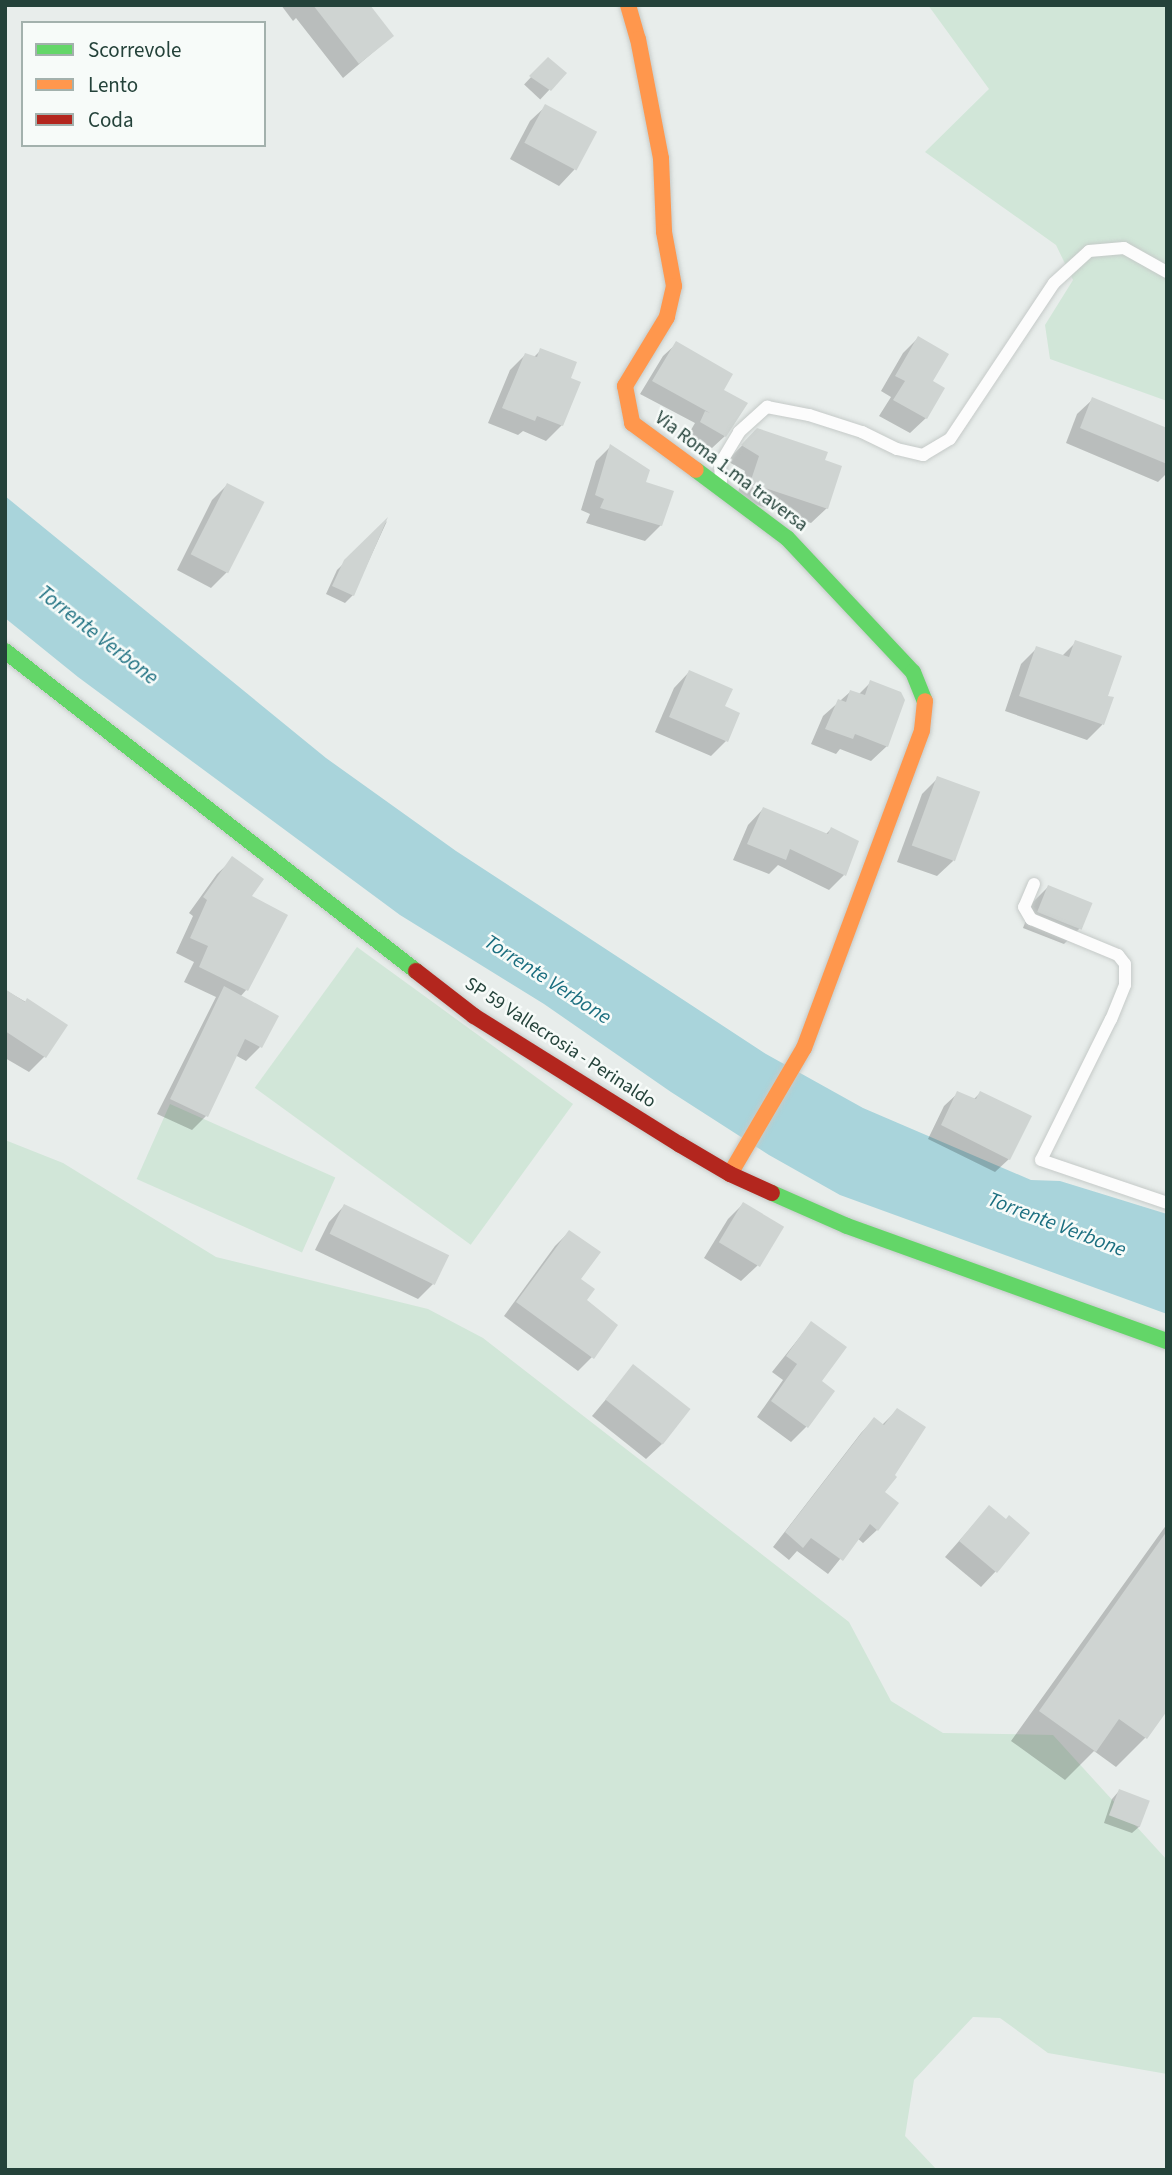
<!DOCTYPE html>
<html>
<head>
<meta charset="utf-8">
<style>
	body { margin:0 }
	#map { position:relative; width:1172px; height:2175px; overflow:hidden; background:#e8edeb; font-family:"Source Sans 3",sans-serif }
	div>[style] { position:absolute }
	.green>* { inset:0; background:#d1e6d8; transform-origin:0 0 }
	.water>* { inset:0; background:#a9d4db }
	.shadow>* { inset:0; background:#0003; transform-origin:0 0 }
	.building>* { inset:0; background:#cfd4d2; transform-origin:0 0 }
	.roads { filter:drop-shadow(0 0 2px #c5cac8) drop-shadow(0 0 2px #c5cac8) }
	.lane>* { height:12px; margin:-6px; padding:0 6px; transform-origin:6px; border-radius:6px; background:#fcfcfc }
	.fast>* { height:16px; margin:-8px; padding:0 8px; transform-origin:8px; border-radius:8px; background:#63d668 }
	.slow>* { height:16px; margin:-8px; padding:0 8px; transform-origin:8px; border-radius:8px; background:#ff974d }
	.jam>* { height:16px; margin:-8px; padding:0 8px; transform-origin:8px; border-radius:8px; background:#b3261e }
	span { translate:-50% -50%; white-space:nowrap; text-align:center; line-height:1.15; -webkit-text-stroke:5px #f7fbf9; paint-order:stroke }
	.street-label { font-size:19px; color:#24423a }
	.water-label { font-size:21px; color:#1c6f80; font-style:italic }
	.frame { position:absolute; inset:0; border:7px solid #24423a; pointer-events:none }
	.legend { position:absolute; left:21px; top:21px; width:245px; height:126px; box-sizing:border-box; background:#f7fbf9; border:2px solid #a3b1ad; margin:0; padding:9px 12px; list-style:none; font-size:21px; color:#24423a }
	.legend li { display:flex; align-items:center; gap:14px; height:35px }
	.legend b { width:35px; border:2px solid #a3b1ad }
</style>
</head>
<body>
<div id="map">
	<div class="green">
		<div style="clip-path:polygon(928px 5px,1167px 5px,1167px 401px,1050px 359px,1045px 325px,1073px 280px,1056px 245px,925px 152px,989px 89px)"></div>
		<div style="left:357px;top:947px;width:267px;height:174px;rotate:36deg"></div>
		<div style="left:170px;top:1104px;width:181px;height:82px;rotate:24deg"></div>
		<div style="clip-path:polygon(5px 1140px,63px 1163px,216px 1257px,428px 1309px,483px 1338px,849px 1622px,891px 1701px,943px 1733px,1053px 1735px,1167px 1860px,1167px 2074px,1048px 2053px,1000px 2018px,973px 2017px,914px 2080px,905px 2136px,937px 2170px,5px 2170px)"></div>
	</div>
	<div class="water">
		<div style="clip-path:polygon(5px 496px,326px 758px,456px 851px,766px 1054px,863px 1108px,1031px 1180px,1060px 1181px,1167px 1214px,1167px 1314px,840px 1195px,769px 1155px,671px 1092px,544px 1004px,400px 915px,78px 677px,5px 618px)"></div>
	</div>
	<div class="shadow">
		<div style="clip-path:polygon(281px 5px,368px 5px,392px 36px,343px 78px,296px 18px,293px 21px)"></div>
		<div style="left:548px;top:59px;width:22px;height:35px;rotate:43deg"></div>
		<div style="clip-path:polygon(546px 106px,595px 133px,574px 170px,559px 186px,510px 159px,530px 121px)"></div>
		<div style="clip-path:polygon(918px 338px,931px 382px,926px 418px,910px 433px,879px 416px,891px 397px,881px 391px,903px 353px)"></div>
		<div style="clip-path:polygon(676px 344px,722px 390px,725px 436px,712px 448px,688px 435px,695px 423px,640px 394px,663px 356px)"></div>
		<div style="clip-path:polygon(541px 350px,569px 379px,562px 425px,546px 441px,523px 431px,518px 435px,488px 423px,510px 370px,525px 355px,533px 358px)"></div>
		<div style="clip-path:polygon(1093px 399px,1167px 430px,1167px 473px,1158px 482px,1066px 443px,1077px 414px)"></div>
		<div style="clip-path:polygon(757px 430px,823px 462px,827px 508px,811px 523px,736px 498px,745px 471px,727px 461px)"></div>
		<div style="clip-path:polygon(611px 446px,644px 483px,661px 525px,645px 541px,586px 523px,590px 514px,581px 510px,596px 461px)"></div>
		<div style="clip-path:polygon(227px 485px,262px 502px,227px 572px,211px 588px,177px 570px,212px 500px)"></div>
		<div style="clip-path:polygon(387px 521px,353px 595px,345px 603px,326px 594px,337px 570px)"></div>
		<div style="clip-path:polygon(1076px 642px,1106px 697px,1111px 698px,1102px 725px,1087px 740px,1005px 711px,1021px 664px,1037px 648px,1061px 657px)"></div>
		<div style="clip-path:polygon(689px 672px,726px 741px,711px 756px,655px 732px,674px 688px)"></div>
		<div style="clip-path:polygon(871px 682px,887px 746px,871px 761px,840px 749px,836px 754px,811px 744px,823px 716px,850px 692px,858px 695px)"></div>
		<div style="clip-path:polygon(938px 778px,953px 861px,937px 876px,897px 862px,922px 794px)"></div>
		<div style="clip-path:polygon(763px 809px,825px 835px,831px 829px,844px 875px,829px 890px,778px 865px,769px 874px,733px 860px,748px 825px)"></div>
		<div style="clip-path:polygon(233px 859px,250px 897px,247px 989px,240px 997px,260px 1047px,246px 1061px,235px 1055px,206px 1116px,192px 1130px,157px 1114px,216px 997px,184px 982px,194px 962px,176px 953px,193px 916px,189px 913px,217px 874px)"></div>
		<div style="clip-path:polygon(1048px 887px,1090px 904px,1080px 928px,1064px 944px,1023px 928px,1033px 902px)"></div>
		<div style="clip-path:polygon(5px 990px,66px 1025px,45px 1056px,29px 1072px,5px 1058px)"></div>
		<div style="clip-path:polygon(958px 1093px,973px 1100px,980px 1093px,1009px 1159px,995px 1172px,928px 1139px,944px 1106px)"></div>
		<div style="clip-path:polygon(743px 1204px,782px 1227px,757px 1266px,741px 1281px,704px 1258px,728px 1219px)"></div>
		<div style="clip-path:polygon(344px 1206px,433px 1284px,418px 1299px,315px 1250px,329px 1222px)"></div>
		<div style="clip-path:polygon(569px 1232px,585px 1300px,592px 1357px,578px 1371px,504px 1316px,555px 1246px)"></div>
		<div style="clip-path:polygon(811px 1323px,820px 1382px,806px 1427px,791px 1442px,757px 1417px,783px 1380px,772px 1372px)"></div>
		<div style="clip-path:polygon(633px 1367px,662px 1444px,646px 1459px,592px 1416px)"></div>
		<div style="clip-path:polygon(897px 1410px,877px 1530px,863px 1543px,857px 1538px,828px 1574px,797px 1551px,789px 1560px,773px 1547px,861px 1433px,874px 1419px,882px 1425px)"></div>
		<div style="clip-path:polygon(989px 1507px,996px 1571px,981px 1587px,945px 1557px)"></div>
		<div style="clip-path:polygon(1167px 1524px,1167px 1708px,1145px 1738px,1116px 1767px,1094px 1751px,1065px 1780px,1011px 1741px)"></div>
		<div style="clip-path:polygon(1119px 1791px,1140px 1826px,1132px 1833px,1104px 1823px,1112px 1799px)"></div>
	</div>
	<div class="building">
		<div style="clip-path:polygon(313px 5px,370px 5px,394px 36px,359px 64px)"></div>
		<div style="clip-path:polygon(548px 57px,567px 73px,551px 91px,529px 76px)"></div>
		<div style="left:545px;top:104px;width:59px;height:44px;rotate:28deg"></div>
		<div style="clip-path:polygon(918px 336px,949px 354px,933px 381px,945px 388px,927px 419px,893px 400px,905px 381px,895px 376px)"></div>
		<div style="clip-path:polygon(676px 341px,733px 374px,724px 390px,748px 403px,726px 437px,700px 422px,705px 411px,710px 413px,652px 381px)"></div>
		<div style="clip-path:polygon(540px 348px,577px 362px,571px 378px,581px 382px,563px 426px,537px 416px,535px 421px,502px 408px,525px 353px,537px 357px)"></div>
		<div style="clip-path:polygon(1092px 397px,1167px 428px,1167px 464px,1080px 428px)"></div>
		<div style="clip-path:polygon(757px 428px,828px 452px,825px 460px,842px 466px,828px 509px,750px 483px,759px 456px,741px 445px)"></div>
		<div style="clip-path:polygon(610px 444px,650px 470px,646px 482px,674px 491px,662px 526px,600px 508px,604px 499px,595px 495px)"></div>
		<div style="left:227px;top:483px;width:42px;height:80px;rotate:27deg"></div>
		<div style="clip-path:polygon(388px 517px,354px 596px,332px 586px,344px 560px)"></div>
		<div style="clip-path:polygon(1075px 640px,1122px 656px,1108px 696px,1114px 697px,1104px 725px,1019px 696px,1036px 646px,1069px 657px)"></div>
		<div style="clip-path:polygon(689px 670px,733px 689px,725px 706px,740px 713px,728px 742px,669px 717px)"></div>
		<div style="clip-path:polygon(870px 680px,901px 692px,905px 700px,888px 747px,855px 734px,853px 739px,825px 729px,838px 699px,846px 702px,850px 690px,865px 695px)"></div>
		<div style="left:937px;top:776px;width:46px;height:74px;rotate:20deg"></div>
		<div style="clip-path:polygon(763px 807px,828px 834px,831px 827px,859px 841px,846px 876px,790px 849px,786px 860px,747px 844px)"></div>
		<div style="clip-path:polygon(232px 856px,264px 879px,252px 896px,288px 915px,248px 991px,199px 967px,208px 946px,190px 938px,207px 900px,203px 897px)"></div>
		<div style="left:1048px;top:885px;width:48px;height:29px;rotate:22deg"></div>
		<div style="clip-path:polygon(224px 986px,279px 1016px,262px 1048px,245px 1039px,208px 1117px,170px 1099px)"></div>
		<div style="clip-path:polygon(5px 989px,25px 1002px,27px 998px,68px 1025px,46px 1058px,5px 1031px)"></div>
		<div style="clip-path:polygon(957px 1091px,976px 1099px,980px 1091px,1032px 1116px,1010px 1160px,941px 1125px)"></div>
		<div style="left:743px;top:1202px;width:48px;height:47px;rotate:31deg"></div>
		<div style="left:344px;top:1204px;width:117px;height:33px;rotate:26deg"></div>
		<div style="clip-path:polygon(569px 1230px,601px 1252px,581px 1279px,595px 1289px,587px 1300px,618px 1325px,594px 1359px,516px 1302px)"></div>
		<div style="clip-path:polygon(811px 1321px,847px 1347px,822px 1381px,835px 1391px,808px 1428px,771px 1401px,797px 1364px,786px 1356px)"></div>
		<div style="left:633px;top:1364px;width:73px;height:45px;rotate:38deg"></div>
		<div style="clip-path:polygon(897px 1408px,926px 1427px,895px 1475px,897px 1477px,885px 1492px,899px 1503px,878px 1531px,870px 1524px,843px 1561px,811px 1538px,803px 1548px,785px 1532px,874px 1417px,884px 1425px)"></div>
		<div style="clip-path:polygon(989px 1505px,1006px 1519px,1009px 1515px,1030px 1533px,997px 1573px,959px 1541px)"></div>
		<div style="clip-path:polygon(1167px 1531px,1167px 1711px,1147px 1739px,1119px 1719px,1096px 1752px,1039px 1711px)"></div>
		<div style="left:1119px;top:1789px;width:33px;height:28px;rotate:21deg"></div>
	</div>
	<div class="roads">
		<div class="lane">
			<div style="left:721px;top:481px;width:17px;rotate:-93deg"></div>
			<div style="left:720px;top:464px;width:37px;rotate:-59deg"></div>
			<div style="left:739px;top:432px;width:38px;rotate:-42deg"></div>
			<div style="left:767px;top:407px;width:43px;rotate:10.8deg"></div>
			<div style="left:809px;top:415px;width:56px;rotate:17.8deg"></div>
			<div style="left:862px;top:432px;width:39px;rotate:26deg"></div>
			<div style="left:897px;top:449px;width:27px;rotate:13deg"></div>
			<div style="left:923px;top:455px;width:31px;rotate:-31deg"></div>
			<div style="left:950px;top:439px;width:187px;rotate:-56.3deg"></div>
			<div style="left:1054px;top:283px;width:47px;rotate:-42.4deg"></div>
			<div style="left:1089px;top:251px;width:35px;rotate:-5deg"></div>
			<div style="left:1124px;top:248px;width:49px;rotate:29.2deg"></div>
			<div style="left:1034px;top:884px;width:25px;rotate:113deg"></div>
			<div style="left:1024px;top:907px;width:14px;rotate:60deg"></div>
			<div style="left:1031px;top:919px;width:94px;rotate:22.5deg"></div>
			<div style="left:1118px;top:955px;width:11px;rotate:52deg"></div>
			<div style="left:1125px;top:964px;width:21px;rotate:90deg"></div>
			<div style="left:1125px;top:985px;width:37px;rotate:112deg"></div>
			<div style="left:1111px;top:1019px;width:157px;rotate:116.4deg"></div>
			<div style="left:1041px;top:1160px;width:133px;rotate:18.8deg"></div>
		</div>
		<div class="fast">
			<div style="left:696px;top:470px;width:114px;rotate:36.8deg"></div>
			<div style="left:787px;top:538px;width:184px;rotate:46.8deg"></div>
			<div style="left:913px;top:672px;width:31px;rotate:68deg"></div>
			<div style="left:5px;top:651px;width:521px;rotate:37.9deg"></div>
			<div style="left:772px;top:1193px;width:82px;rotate:23.7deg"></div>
			<div style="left:847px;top:1226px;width:340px;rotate:19.8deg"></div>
		</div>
		<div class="slow">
			<div style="left:628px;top:5px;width:35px;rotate:74deg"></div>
			<div style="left:638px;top:39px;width:122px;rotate:79.1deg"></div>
			<div style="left:661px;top:159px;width:73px;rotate:87.6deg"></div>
			<div style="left:664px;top:232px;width:55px;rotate:79.5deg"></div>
			<div style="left:674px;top:286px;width:32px;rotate:103deg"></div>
			<div style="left:667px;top:317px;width:81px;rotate:121.3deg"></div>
			<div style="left:625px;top:386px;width:38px;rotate:79deg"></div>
			<div style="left:632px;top:423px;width:79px;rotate:36.3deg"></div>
			<div style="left:730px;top:1174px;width:146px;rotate:-59.6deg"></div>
			<div style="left:804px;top:1048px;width:339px;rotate:-69.6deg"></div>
			<div style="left:922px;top:730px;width:29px;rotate:-84deg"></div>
		</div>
		<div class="jam">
			<div style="left:416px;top:971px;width:73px;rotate:37.8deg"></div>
			<div style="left:474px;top:1016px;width:242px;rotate:32deg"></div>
			<div style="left:679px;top:1144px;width:59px;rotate:30.5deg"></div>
			<div style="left:730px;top:1174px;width:46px;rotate:24.3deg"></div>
		</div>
	</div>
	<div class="street-label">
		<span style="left:731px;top:472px;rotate:37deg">Via Roma 1.ma traversa</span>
		<span style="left:560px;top:1043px;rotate:33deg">SP 59 Vallecrosia - Perinaldo</span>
	</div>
	<div class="water-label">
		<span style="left:98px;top:635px;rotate:38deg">Torrente Verbone</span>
		<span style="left:548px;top:979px;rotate:33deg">Torrente Verbone</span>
		<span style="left:1057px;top:1224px;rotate:21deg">Torrente Verbone</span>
	</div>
	<div class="frame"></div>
	<ul class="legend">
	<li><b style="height:9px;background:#63d668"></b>Scorrevole</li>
	<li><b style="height:9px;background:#ff974d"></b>Lento</li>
	<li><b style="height:9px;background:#b3261e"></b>Coda</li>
	</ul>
</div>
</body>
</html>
